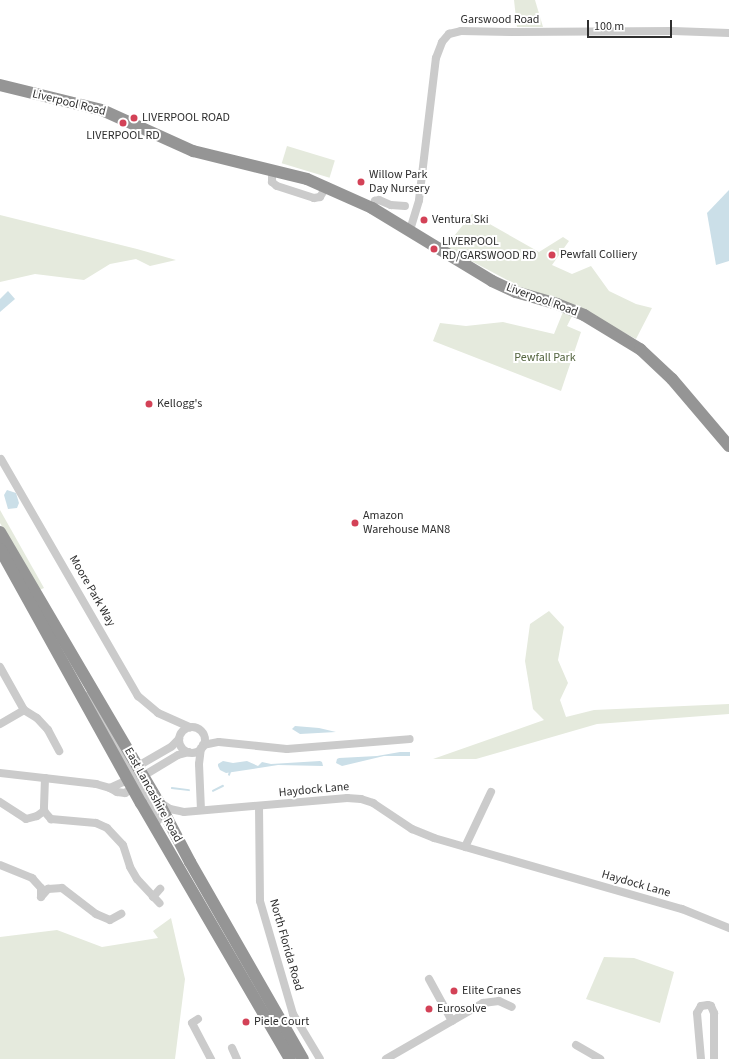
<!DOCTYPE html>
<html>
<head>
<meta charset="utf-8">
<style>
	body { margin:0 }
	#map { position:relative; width:729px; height:1059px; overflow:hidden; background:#fff; font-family:"Source Sans 3",sans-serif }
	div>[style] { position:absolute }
	.green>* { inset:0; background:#e5eadd; transform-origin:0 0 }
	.water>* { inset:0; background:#cbdfe8 }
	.stream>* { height:1.5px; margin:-0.75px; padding:0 0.75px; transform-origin:0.75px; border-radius:0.75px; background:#cbdfe8 }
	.minor>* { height:8px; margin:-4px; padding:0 4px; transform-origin:4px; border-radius:4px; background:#cbcbcb }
	.minor>.ring { margin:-4px; padding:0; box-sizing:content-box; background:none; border:8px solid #cbcbcb; border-radius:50% }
	.highway>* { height:12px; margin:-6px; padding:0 6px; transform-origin:6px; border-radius:6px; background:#959595 }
	.dots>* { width:11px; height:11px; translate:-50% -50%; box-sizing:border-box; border:2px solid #fff; border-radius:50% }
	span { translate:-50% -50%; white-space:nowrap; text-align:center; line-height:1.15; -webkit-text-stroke:4px #fff; paint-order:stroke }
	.street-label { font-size:12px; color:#2e2e2e }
	.poi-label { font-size:12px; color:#2e2e2e }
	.left { translate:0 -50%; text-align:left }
	.park-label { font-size:12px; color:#546540 }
	.scale { position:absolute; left:587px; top:20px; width:85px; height:18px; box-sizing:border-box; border:2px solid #2e2e2e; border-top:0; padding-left:5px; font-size:12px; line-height:14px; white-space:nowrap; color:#2e2e2e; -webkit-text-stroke:3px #fff; paint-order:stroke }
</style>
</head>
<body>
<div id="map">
	<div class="green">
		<div style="clip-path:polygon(514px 0,535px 0,543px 27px,517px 27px)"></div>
		<div style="left:287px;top:146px;width:50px;height:18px;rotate:17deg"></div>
		<div style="clip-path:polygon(472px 214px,539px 252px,563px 237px,569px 241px,552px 265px,572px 274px,591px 266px,609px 291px,636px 304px,652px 308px,636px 339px,572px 305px,530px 292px,445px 247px)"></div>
		<div style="clip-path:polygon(0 215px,137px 249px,176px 260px,150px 266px,136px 259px,110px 264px,84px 280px,35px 274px,0 282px)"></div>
		<div style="clip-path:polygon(563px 312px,572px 316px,567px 326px,581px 332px,561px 391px,433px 341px,440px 323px,466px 326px,503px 322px,554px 334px)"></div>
		<div style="clip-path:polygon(0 510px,44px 588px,39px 590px,0 523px)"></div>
		<div style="clip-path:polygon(549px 611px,564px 627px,558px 660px,568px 683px,560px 700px,566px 717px,594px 710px,729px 704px,729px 714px,597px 724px,476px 759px,433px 759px,544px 720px,533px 709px,525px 661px,530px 624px)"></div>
		<div style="clip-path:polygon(171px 918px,185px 979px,175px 1059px,0 1059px,0 937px,57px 930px,102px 947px,158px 938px,153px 931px)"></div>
		<div style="clip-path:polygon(604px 957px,634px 958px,674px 972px,660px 1023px,586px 999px)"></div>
	</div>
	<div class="water">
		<div style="clip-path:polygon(729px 190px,729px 261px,716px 265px,707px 213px)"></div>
		<div style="clip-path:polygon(8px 291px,15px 299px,0 312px,0 299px)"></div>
		<div style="clip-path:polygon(7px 490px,16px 493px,19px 503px,17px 508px,8px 509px,4px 495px)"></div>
		<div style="clip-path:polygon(295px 726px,319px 728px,336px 732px,300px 734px,292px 729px)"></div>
		<div style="clip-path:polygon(400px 752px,410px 752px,410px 756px,384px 756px,342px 766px,336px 763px,337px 759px,339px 758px,377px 756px)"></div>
		<div style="clip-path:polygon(223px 761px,233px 763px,247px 761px,258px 766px,262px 762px,271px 764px,320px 761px,322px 762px,323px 766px,278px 765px,226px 773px,220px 770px,218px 766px,218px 764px)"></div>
	</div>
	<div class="stream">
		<div style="left:229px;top:775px;width:3px;rotate:-72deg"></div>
		<div style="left:172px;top:788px;width:17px;rotate:7deg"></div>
		<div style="left:213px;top:791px;width:11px;rotate:-27deg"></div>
	</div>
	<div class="minor">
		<div style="left:272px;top:169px;width:13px;rotate:90deg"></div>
		<div style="left:272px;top:182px;width:6px;rotate:39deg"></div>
		<div style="left:277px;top:186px;width:39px;rotate:18deg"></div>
		<div style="left:314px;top:198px;width:6px;rotate:-9deg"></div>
		<div style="left:320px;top:197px;width:13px;rotate:-58deg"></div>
		<div style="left:372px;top:208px;width:8px;rotate:-67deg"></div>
		<div style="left:375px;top:201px;width:4px;rotate:-14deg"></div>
		<div style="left:379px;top:200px;width:13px;rotate:23deg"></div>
		<div style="left:391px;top:205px;width:14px;rotate:4deg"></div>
		<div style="left:410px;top:230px;width:31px;rotate:-73deg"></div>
		<div style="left:419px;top:200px;width:143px;rotate:-83.2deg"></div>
		<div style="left:436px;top:58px;width:17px;rotate:-69deg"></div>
		<div style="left:442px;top:42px;width:11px;rotate:-49deg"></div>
		<div style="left:449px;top:34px;width:12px;rotate:-14deg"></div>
		<div style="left:461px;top:31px;width:53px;rotate:1.1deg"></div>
		<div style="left:514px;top:32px;width:159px;rotate:-0.4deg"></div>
		<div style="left:673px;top:31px;width:56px;rotate:2deg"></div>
		<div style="left:1px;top:459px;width:274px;rotate:60deg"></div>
		<div style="left:138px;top:696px;width:26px;rotate:40deg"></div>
		<div style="left:158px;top:713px;width:35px;rotate:24deg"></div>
		<div style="left:0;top:667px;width:49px;rotate:60.8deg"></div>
		<div style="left:24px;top:710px;width:15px;rotate:32deg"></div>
		<div style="left:37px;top:718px;width:16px;rotate:47deg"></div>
		<div style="left:48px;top:730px;width:24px;rotate:62deg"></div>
		<div style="left:89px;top:695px;width:57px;rotate:60.8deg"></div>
		<div style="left:117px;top:745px;width:30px;rotate:66deg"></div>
		<div style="left:0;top:724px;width:28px;rotate:-30deg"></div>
		<div class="ring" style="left:179px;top:727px;width:18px;height:18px"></div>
		<div style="left:203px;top:745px;width:16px;rotate:-11deg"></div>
		<div style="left:219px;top:742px;width:68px;rotate:5.9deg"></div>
		<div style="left:287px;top:749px;width:123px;rotate:-4.6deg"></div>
		<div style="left:138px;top:766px;width:7px;rotate:106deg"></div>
		<div style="left:136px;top:773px;width:9px;rotate:84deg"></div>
		<div style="left:137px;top:782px;width:44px;rotate:61.7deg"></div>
		<div style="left:0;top:773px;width:97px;rotate:6.5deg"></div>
		<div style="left:96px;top:784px;width:15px;rotate:16deg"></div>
		<div style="left:110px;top:788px;width:8px;rotate:30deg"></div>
		<div style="left:117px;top:792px;width:8px;rotate:7deg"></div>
		<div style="left:125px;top:793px;width:9px;rotate:-32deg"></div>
		<div style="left:133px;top:788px;width:16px;rotate:-50deg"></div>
		<div style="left:143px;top:776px;width:41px;rotate:-31deg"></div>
		<div style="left:178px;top:755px;width:11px;rotate:-15deg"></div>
		<div style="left:45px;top:778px;width:33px;rotate:92deg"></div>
		<div style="left:44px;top:811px;width:11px;rotate:49deg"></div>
		<div style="left:51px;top:819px;width:45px;rotate:5.1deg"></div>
		<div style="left:96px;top:823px;width:12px;rotate:24deg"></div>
		<div style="left:107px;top:828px;width:23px;rotate:47deg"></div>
		<div style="left:123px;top:845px;width:23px;rotate:72deg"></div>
		<div style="left:130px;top:867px;width:14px;rotate:60deg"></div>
		<div style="left:137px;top:879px;width:33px;rotate:47deg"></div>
		<div style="left:110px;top:788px;width:14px;rotate:-25deg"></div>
		<div style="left:123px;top:782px;width:22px;rotate:-47deg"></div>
		<div style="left:138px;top:766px;width:39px;rotate:-30deg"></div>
		<div style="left:172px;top:746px;width:10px;rotate:-45deg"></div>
		<div style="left:0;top:802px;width:31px;rotate:33deg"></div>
		<div style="left:26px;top:819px;width:11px;rotate:-15deg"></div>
		<div style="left:37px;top:816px;width:9px;rotate:-36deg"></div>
		<div style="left:161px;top:803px;width:11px;rotate:34deg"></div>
		<div style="left:170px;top:809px;width:14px;rotate:12deg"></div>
		<div style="left:184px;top:812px;width:164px;rotate:-4.9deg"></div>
		<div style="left:347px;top:798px;width:14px;rotate:4deg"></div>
		<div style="left:361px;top:799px;width:13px;rotate:18deg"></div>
		<div style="left:373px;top:803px;width:47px;rotate:33.7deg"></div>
		<div style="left:412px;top:829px;width:24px;rotate:22deg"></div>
		<div style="left:434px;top:838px;width:258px;rotate:16deg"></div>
		<div style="left:682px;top:909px;width:51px;rotate:22deg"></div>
		<div style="left:259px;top:806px;width:95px;rotate:89.4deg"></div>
		<div style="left:260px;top:901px;width:118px;rotate:73.7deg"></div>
		<div style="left:293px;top:1014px;width:52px;rotate:59deg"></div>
		<div style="left:201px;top:810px;width:46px;rotate:-92.5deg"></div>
		<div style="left:199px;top:764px;width:16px;rotate:-83deg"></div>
		<div style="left:465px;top:847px;width:61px;rotate:-64.7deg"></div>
		<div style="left:0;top:865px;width:35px;rotate:22deg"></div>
		<div style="left:32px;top:878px;width:13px;rotate:48deg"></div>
		<div style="left:41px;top:888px;width:9px;rotate:90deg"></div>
		<div style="left:41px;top:897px;width:11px;rotate:-49deg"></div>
		<div style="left:48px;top:889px;width:14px;rotate:-4deg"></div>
		<div style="left:62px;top:888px;width:43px;rotate:37.4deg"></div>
		<div style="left:96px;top:914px;width:15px;rotate:23deg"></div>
		<div style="left:110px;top:920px;width:13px;rotate:-29deg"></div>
		<div style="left:153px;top:897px;width:11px;rotate:-49deg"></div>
		<div style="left:429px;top:979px;width:48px;rotate:61.3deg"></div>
		<div style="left:198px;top:1019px;width:7px;rotate:146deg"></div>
		<div style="left:192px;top:1023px;width:41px;rotate:62.2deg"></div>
		<div style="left:576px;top:1045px;width:28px;rotate:30deg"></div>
		<div style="left:232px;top:1048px;width:12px;rotate:66deg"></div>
		<div style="left:386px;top:1059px;width:112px;rotate:-30deg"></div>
		<div style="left:483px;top:1003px;width:16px;rotate:-7deg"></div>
		<div style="left:499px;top:1001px;width:14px;rotate:25deg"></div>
		<div style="left:701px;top:1059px;width:46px;rotate:-95deg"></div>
		<div style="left:697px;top:1013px;width:8px;rotate:-60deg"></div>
		<div style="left:701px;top:1006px;width:7px;rotate:-8deg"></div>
		<div style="left:708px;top:1005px;width:3px;rotate:18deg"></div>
		<div style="left:711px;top:1006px;width:8px;rotate:67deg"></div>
		<div style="left:714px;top:1013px;width:46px;rotate:90deg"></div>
	</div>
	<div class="highway">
		<div style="left:0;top:85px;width:105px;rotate:13.8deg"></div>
		<div style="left:102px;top:110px;width:100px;rotate:24.3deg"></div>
		<div style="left:193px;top:151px;width:117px;rotate:13.8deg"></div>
		<div style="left:307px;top:179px;width:71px;rotate:24deg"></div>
		<div style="left:372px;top:208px;width:140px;rotate:31.3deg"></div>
		<div style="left:492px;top:281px;width:26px;rotate:25deg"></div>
		<div style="left:516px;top:292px;width:43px;rotate:16.3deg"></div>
		<div style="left:557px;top:304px;width:29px;rotate:22deg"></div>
		<div style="left:584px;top:315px;width:66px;rotate:31.3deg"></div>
		<div style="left:640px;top:349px;width:44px;rotate:43.2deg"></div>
		<div style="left:672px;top:379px;width:88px;rotate:49.6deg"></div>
		<div style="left:0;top:532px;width:312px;rotate:59.6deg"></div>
		<div style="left:158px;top:801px;width:69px;rotate:62.3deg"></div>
		<div style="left:190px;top:862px;width:227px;rotate:60.2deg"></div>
		<div style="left:0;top:549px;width:291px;rotate:61deg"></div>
		<div style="left:141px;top:803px;width:296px;rotate:59.8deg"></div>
	</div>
	<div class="dots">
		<div style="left:134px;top:118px;background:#d34257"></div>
		<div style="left:123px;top:123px;background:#d34257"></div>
		<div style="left:361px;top:182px;background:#d34257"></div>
		<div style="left:424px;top:220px;background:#d34257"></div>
		<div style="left:434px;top:249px;background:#d34257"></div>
		<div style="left:552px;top:255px;background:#d34257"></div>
		<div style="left:149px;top:404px;background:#d34257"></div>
		<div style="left:355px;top:523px;background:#d34257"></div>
		<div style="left:454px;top:991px;background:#d34257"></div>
		<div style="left:429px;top:1009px;background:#d34257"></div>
		<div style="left:246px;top:1022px;background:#d34257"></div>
	</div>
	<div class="street-label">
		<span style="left:500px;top:20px">Garswood Road</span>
		<span style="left:69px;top:103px;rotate:14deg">Liverpool Road</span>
		<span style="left:542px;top:300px;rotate:20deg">Liverpool Road</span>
		<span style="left:92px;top:591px;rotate:60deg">Moore Park Way</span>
		<span style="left:314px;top:790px;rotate:-5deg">Haydock Lane</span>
		<span style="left:153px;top:795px;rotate:61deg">East Lancashire Road</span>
		<span style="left:636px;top:884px;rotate:16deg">Haydock Lane</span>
		<span style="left:286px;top:945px;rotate:74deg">North Florida Road</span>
	</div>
	<div class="poi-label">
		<span class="left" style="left:142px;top:118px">LIVERPOOL ROAD</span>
		<span style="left:123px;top:136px">LIVERPOOL RD</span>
		<span class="left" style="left:369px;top:182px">Willow Park<br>Day Nursery</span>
		<span class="left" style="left:432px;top:220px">Ventura Ski</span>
		<span class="left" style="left:442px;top:249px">LIVERPOOL<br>RD/GARSWOOD RD</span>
		<span class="left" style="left:560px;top:255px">Pewfall Colliery</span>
		<span class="left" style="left:157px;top:404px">Kellogg's</span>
		<span class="left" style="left:363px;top:523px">Amazon<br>Warehouse MAN8</span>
		<span class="left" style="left:462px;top:991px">Elite Cranes</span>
		<span class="left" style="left:437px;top:1009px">Eurosolve</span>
		<span class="left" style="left:254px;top:1022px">Piele Court</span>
	</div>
	<div class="park-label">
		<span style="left:545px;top:358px">Pewfall Park</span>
	</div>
	<div class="scale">100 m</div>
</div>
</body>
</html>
